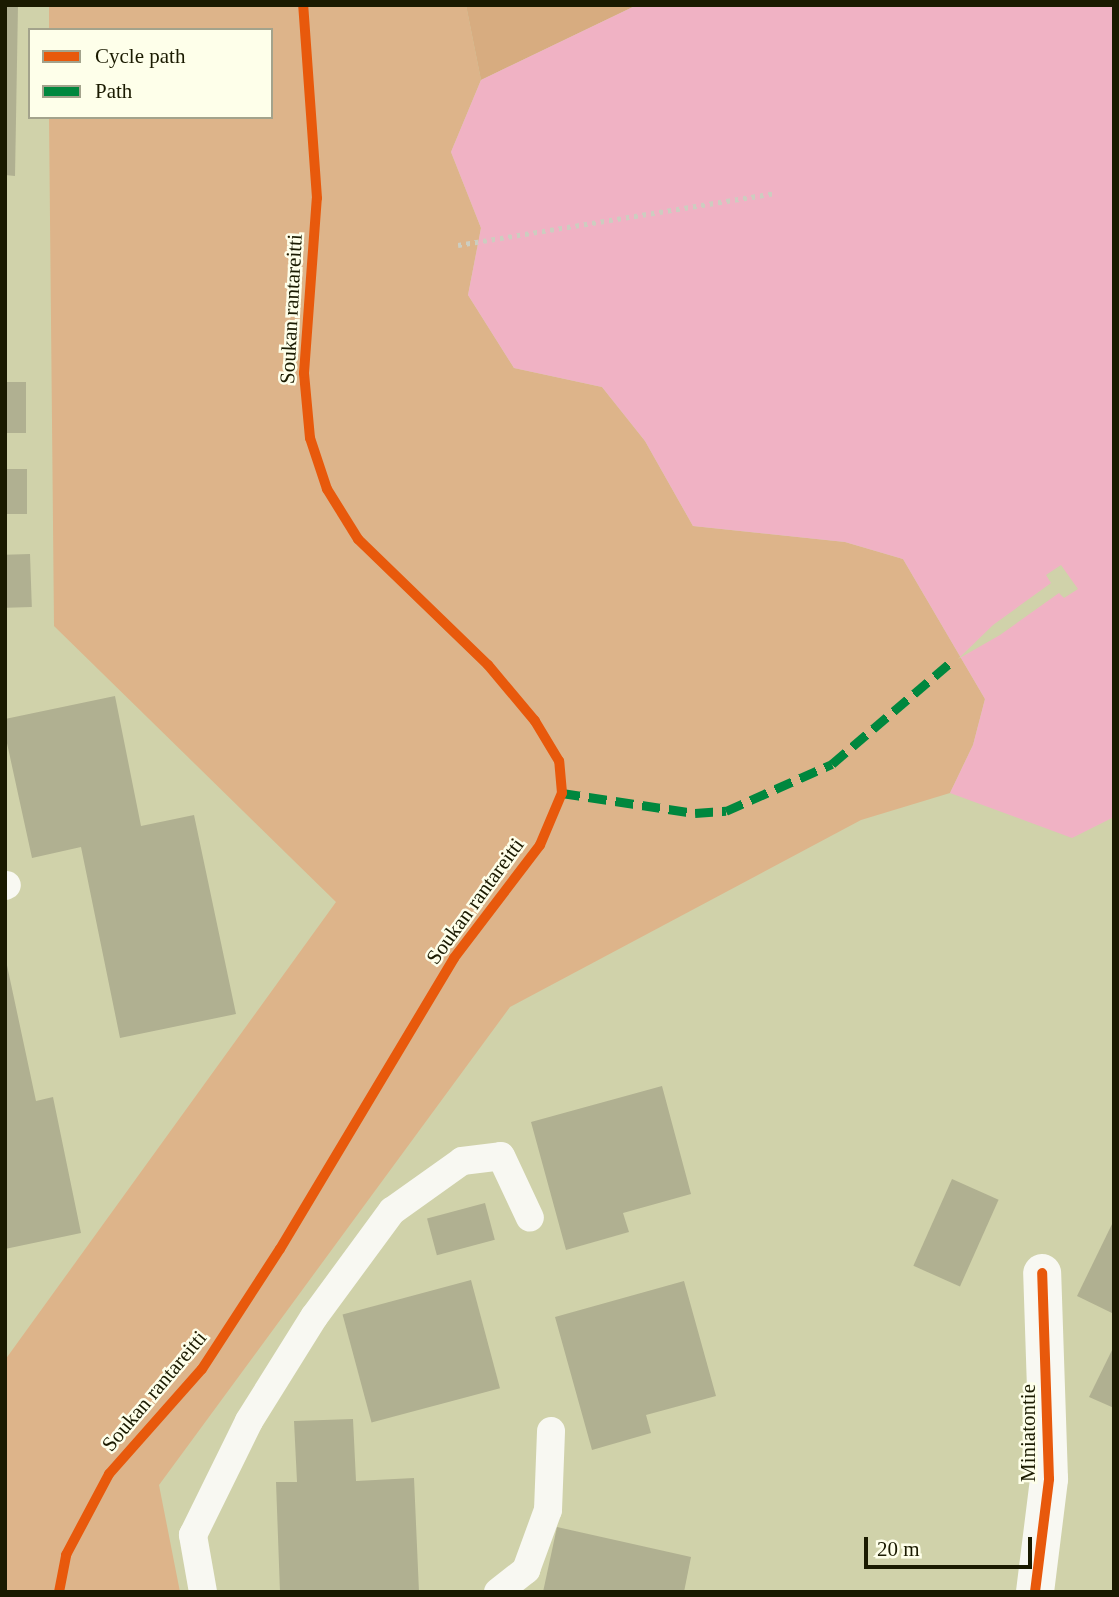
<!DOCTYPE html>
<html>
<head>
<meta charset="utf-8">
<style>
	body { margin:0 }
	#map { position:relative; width:1119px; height:1597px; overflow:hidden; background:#d0d2aa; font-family:"Times New Roman",serif }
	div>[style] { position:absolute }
	.green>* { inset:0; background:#ddb48a }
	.forest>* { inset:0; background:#d7ac80 }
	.water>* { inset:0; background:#f0b2c4 }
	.pier>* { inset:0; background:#d0d2aa }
	.building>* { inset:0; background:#b0b091; transform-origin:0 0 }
	.path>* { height:4.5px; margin-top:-2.25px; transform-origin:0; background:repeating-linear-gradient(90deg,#cdcdc0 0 3.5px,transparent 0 8.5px) }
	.lane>* { height:28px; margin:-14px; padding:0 14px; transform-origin:14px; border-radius:14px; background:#f8f8f2 }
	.street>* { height:38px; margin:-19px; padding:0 19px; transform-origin:19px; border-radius:19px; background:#f8f8f2 }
	.quiet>* { height:9px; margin-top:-4.5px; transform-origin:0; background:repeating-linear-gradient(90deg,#00873e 0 18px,transparent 0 27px) }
	.cycleway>* { height:10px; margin:-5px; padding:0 5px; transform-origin:5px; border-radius:5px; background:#e8590c }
	span { translate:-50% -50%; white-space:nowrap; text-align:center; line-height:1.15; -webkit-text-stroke:5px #feffea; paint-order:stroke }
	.street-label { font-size:21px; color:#1a1a00 }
	.frame { position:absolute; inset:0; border:7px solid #1a1a00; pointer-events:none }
	.legend { position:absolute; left:28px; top:28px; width:245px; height:91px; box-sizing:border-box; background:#feffea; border:2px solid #a3a38c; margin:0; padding:9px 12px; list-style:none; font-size:21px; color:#1a1a00 }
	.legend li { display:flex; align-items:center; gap:14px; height:35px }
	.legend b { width:35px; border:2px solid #a3a38c }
	.scale { position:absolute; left:864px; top:1537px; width:168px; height:32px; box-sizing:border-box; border:4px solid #1a1a00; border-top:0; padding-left:9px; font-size:21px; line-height:24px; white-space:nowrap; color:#1a1a00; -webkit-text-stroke:5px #feffea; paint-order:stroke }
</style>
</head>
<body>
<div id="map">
	<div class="green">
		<div style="clip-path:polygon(49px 5px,466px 5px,481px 80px,451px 152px,481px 228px,468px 295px,514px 368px,602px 387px,645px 441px,693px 526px,845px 542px,903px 559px,985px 699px,973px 745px,950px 793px,861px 820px,510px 1007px,159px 1485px,180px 1592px,5px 1592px,5px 1360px,336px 902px,54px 626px,49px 117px,271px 117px,271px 30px,49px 30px)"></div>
	</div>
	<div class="forest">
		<div style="clip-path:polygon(466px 5px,637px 5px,481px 80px)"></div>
	</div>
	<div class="water">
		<div style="clip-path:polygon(637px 5px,1114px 5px,1114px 817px,1072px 838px,950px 793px,973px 745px,985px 699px,903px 559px,845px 542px,693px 526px,645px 441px,602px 387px,514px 368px,468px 295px,481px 228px,451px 152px,481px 80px)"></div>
	</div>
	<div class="pier">
		<div style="clip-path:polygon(1061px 565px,1078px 589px,1064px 598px,1059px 593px,1000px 635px,958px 659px,993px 625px,1051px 583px,1046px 575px)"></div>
	</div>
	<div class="building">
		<div style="clip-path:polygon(5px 5px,18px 5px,15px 176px,5px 175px)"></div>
		<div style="left:5px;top:382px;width:21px;height:51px"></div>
		<div style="left:5px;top:469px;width:22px;height:45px"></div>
		<div style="left:30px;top:554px;width:53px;height:25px;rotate:88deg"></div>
		<div style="clip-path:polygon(115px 696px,141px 826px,194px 815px,236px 1014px,120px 1038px,81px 847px,32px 858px,5px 734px,5px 719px)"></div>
		<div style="clip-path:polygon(5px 956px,36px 1101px,53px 1097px,81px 1233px,5px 1249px)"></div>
		<div style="clip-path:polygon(662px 1086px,691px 1194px,623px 1213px,629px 1232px,566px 1250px,531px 1122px)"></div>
		<div style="left:952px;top:1179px;width:51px;height:95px;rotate:24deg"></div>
		<div style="left:485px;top:1203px;width:38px;height:60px;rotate:75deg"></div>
		<div style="clip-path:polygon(1114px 1220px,1114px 1314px,1077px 1296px)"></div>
		<div style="left:471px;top:1280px;width:112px;height:133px;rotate:75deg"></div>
		<div style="clip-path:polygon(684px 1281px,716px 1396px,646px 1415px,651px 1433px,592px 1450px,555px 1317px)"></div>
		<div style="clip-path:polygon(1114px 1346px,1114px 1408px,1089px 1397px)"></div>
		<div style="clip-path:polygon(353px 1419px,356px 1481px,414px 1478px,419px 1592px,280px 1592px,276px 1482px,297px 1482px,294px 1421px)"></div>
		<div style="clip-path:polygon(557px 1527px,691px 1557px,684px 1592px,543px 1592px)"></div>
	</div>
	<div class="path">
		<div style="left:458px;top:245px;width:323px;rotate:-9.3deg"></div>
	</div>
	<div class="lane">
		<div style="left:5px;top:886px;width:2px;rotate:-27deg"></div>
		<div style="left:203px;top:1592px;width:58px;rotate:-100deg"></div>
		<div style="left:193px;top:1535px;width:127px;rotate:-63.8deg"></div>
		<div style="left:249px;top:1421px;width:123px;rotate:-58deg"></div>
		<div style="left:314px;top:1317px;width:132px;rotate:-53.7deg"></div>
		<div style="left:392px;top:1211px;width:86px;rotate:-35.5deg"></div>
		<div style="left:462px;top:1161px;width:39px;rotate:-7deg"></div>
		<div style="left:501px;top:1156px;width:68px;rotate:64.9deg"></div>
		<div style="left:498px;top:1592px;width:36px;rotate:-38deg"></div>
		<div style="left:526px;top:1570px;width:64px;rotate:-69.9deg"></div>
		<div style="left:548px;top:1510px;width:79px;rotate:-87.8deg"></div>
	</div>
	<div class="street">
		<div style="left:1035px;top:1592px;width:114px;rotate:-82.9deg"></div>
		<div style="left:1049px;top:1479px;width:206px;rotate:-91.9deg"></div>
	</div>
	<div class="quiet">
		<div style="left:562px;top:793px;width:134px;rotate:8.6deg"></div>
		<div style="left:695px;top:813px;width:31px;rotate:-4deg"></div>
		<div style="left:726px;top:811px;width:116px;rotate:-23.9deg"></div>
		<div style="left:832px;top:764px;width:155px;rotate:-40.6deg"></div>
	</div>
	<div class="cycleway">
		<div style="left:59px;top:1592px;width:38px;rotate:-79deg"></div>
		<div style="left:66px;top:1555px;width:92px;rotate:-62deg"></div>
		<div style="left:109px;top:1474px;width:140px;rotate:-48.5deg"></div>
		<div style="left:202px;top:1369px;width:143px;rotate:-57deg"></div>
		<div style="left:280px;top:1249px;width:339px;rotate:-59.1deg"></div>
		<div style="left:454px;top:958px;width:142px;rotate:-52.7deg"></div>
		<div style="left:540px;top:845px;width:56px;rotate:-67.1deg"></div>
		<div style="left:562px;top:793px;width:32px;rotate:-95deg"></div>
		<div style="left:559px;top:761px;width:47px;rotate:-121deg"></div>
		<div style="left:535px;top:721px;width:73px;rotate:-130deg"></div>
		<div style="left:488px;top:665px;width:181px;rotate:-135.9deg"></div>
		<div style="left:358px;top:539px;width:59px;rotate:-121.8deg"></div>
		<div style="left:327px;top:489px;width:54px;rotate:-108.4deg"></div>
		<div style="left:310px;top:438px;width:65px;rotate:-95.3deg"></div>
		<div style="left:304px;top:373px;width:175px;rotate:-85.8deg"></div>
		<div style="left:317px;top:198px;width:194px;rotate:-94.1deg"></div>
		<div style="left:1035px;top:1592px;width:114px;rotate:-82.9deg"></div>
		<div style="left:1049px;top:1479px;width:206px;rotate:-91.9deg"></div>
	</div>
	<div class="street-label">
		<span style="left:291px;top:309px;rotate:-87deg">Soukan rantareitti</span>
		<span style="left:475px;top:901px;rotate:-54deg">Soukan rantareitti</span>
		<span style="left:154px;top:1391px;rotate:-50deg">Soukan rantareitti</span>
		<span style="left:1028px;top:1433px;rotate:-90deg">Miniatontie</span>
	</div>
	<div class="frame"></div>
	<ul class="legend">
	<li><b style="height:9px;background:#e8590c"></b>Cycle path</li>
	<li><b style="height:9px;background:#00873e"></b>Path</li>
	</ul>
	<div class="scale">20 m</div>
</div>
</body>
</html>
